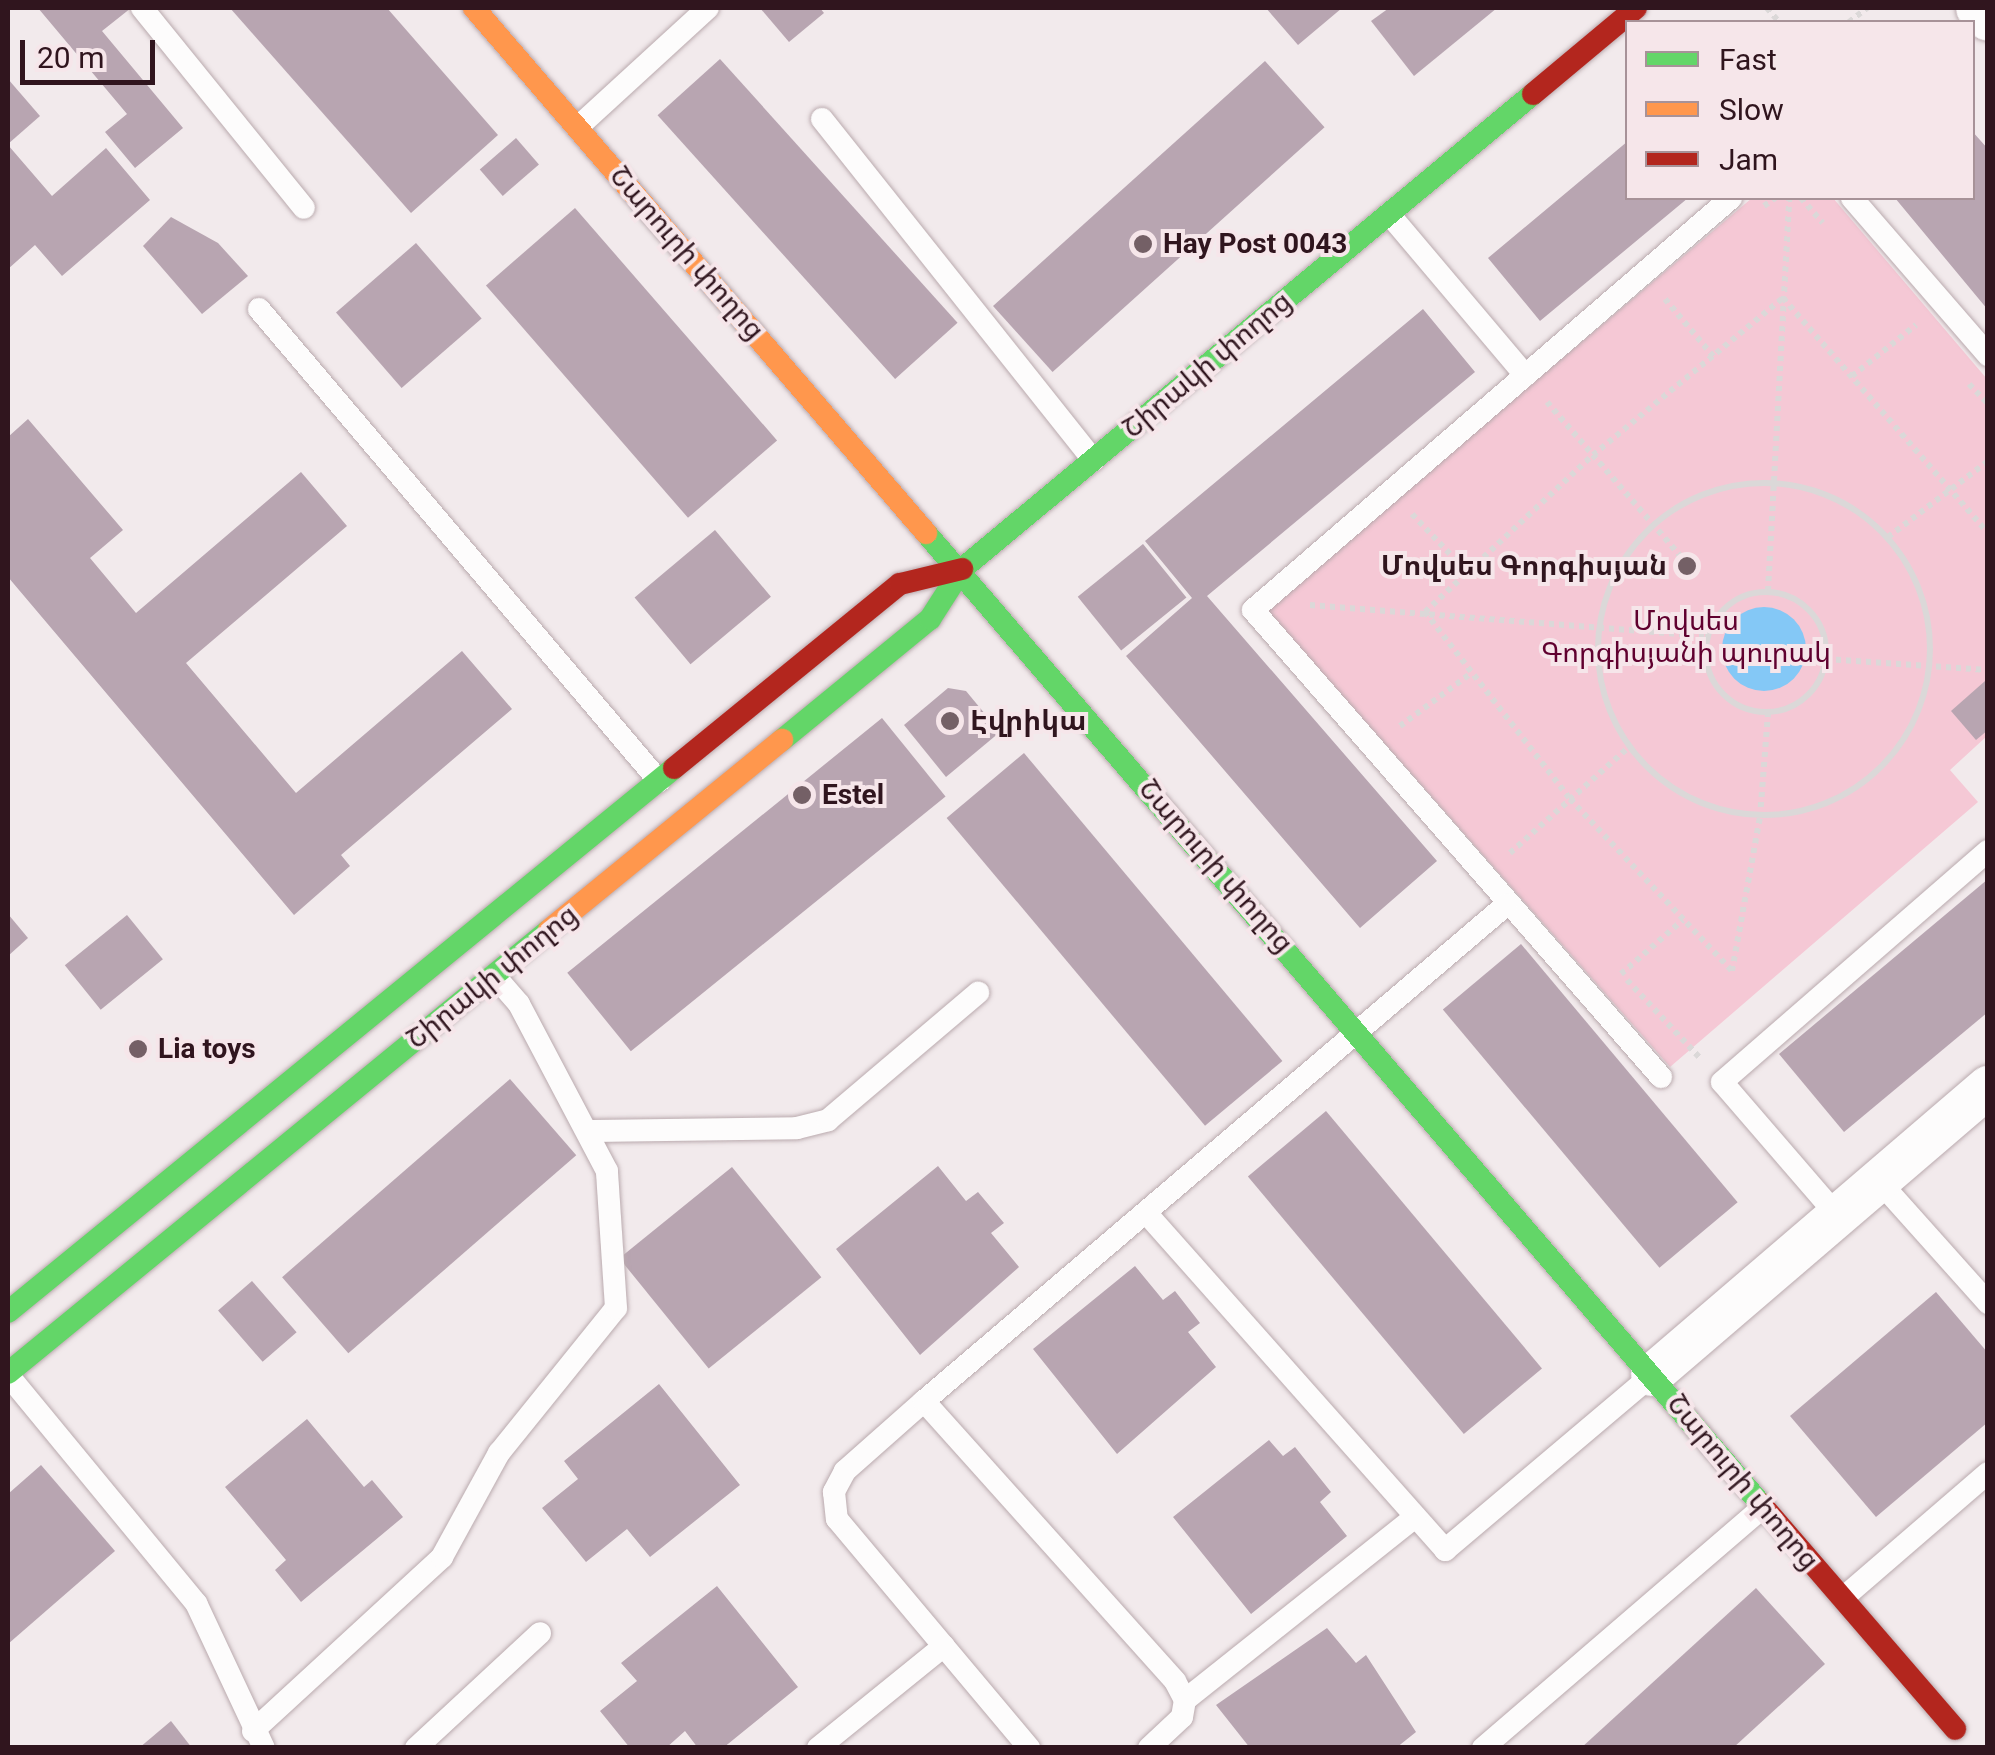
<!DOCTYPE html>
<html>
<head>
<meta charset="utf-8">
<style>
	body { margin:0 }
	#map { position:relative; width:1995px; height:1755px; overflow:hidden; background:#f2eaec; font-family:Roboto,"Noto Sans Armenian",sans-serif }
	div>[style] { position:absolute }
	.green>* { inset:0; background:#f5c8d5 }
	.water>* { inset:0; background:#84c8f6 }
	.round { border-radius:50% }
	.building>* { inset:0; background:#b8a5b1; transform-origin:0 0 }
	.path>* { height:6px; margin-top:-3px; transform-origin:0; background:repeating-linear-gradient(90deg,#dbd8d8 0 5px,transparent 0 10px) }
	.path>.ring { margin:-3px; padding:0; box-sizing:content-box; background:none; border:6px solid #dbd8d8; border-radius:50% }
	.roads { filter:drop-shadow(0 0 2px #baaaae) drop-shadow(0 0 2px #baaaae) }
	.lane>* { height:22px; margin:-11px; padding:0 11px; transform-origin:11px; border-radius:11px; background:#fdfcfc }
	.street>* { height:42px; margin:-21px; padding:0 21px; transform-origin:21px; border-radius:21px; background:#fdfcfc }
	.fast>* { height:22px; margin:-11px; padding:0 11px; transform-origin:11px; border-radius:11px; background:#63d668 }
	.slow>* { height:22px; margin:-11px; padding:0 11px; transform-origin:11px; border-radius:11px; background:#ff974d }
	.jam>* { height:22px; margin:-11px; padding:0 11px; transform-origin:11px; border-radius:11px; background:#b3261e }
	.dots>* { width:28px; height:28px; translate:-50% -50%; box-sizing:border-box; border:5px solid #f6e6ea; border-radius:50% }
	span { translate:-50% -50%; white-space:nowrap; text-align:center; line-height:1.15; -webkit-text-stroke:8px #f6e6ea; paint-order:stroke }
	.poi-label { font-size:28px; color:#30151e; font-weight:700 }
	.left { translate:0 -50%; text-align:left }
	.right { translate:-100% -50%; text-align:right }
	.street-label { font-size:28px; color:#30151e }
	.park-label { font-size:28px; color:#60002f }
	.frame { position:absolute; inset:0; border:10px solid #30151e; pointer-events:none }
	.legend { position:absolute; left:1625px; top:20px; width:350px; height:180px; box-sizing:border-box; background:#f6e6ea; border:2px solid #a79298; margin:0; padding:12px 18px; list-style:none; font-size:30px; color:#30151e }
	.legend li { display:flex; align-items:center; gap:20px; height:50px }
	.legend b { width:50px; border:2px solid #a79298 }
	.scale { position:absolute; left:20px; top:40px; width:135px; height:45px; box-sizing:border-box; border:5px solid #30151e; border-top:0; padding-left:12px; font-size:30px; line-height:35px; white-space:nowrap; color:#30151e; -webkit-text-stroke:8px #f6e6ea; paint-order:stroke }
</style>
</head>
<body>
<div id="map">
	<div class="green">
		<div style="clip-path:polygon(1752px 198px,1833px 198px,1987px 379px,1987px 736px,1950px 770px,1978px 802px,1670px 1067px,1266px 609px)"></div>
	</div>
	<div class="water">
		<div class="round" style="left:1722px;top:607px;width:84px;height:84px"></div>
	</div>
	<div class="building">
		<div style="clip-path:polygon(38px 8px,131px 8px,102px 31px,183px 128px,135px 168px,105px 132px,127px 114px)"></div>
		<div style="clip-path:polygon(230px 8px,387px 8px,498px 135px,411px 213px)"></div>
		<div style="clip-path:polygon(760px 8px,820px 8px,824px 13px,789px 42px)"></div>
		<div style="clip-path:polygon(1266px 8px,1342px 8px,1298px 45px)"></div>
		<div style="clip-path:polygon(1389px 8px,1497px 8px,1414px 76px,1371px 21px)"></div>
		<div style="left:720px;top:59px;width:355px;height:84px;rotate:48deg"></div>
		<div style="left:1265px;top:61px;width:89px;height:366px;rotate:48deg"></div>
		<div style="clip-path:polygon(8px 79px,40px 116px,8px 144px)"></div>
		<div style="clip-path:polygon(1972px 131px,1988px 149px,1988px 310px,1895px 198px,1972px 198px)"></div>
		<div style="left:516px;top:138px;width:35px;height:48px;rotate:49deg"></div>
		<div style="clip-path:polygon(1628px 141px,1628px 198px,1688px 198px,1540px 321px,1488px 258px)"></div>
		<div style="clip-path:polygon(8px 145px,52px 196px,106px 148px,150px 200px,62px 276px,35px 245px,8px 269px)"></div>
		<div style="left:575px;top:208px;width:308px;height:118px;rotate:49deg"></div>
		<div style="clip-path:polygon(171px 217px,218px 243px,248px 276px,202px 314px,143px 246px)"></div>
		<div style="left:416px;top:243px;width:100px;height:106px;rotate:49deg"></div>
		<div style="clip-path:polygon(1423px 309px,1475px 372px,1207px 596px,1437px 861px,1360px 928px,1126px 656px,1192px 598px,1145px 541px)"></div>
		<div style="clip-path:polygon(28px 419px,123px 530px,90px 558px,136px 613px,301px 472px,347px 526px,186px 663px,296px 793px,462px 651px,512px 709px,341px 855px,350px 866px,294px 915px,8px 577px,8px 437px)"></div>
		<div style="left:715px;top:530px;width:87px;height:105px;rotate:50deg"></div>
		<div style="left:1143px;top:544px;width:69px;height:84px;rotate:51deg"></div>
		<div style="clip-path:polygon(1985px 681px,1988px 730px,1976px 740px,1951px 711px)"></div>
		<div style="clip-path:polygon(948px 688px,966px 691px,1000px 732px,946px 777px,904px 725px)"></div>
		<div style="left:882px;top:718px;width:101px;height:405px;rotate:51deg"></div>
		<div style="left:1024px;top:753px;width:402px;height:101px;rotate:50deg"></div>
		<div style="clip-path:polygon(1988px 879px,1988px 1012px,1844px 1132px,1779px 1054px)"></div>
		<div style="clip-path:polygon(8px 914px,28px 938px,8px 956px)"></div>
		<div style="left:127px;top:915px;width:57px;height:80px;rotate:51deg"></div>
		<div style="left:1521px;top:944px;width:337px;height:102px;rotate:50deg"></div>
		<div style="left:510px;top:1079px;width:101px;height:302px;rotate:49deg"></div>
		<div style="left:1326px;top:1111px;width:336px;height:102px;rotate:50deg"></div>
		<div style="clip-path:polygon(938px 1166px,966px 1201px,978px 1192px,1004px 1223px,991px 1233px,1019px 1267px,920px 1355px,836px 1249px)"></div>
		<div style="left:732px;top:1167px;width:142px;height:145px;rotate:51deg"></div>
		<div style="clip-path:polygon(1135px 1266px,1163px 1300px,1175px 1291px,1200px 1323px,1188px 1332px,1216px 1367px,1117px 1454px,1033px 1349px)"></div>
		<div style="left:252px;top:1281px;width:68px;height:45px;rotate:49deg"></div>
		<div style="clip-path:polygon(1936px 1292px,1988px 1353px,1988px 1422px,1876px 1517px,1790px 1416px)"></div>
		<div style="clip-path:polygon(659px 1384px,740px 1485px,650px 1557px,627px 1529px,586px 1562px,542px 1508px,578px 1479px,564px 1461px)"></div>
		<div style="clip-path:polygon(307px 1419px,364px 1487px,372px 1480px,403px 1517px,301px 1602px,275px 1570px,286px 1560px,225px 1487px)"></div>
		<div style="clip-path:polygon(1269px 1440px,1283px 1456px,1295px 1447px,1331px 1492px,1320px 1502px,1347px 1536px,1251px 1614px,1173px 1517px)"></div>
		<div style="clip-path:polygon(41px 1465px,115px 1551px,8px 1644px,8px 1494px)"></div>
		<div style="clip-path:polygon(717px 1586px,798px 1687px,723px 1748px,698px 1748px,685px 1731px,666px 1748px,630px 1748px,600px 1711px,637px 1681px,621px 1663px)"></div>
		<div style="clip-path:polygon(1756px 1588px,1825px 1664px,1733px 1748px,1581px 1748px)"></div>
		<div style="clip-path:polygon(1327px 1628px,1356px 1663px,1366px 1655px,1416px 1732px,1396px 1748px,1250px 1748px,1216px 1705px)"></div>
		<div style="clip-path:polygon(171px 1721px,192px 1748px,139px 1748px)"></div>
	</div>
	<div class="path">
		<div style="left:1767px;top:8px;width:18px;rotate:49deg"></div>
		<div style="left:1849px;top:22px;width:23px;rotate:-38deg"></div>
		<div style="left:1801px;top:198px;width:33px;rotate:49deg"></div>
		<div style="left:1764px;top:206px;width:14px;rotate:-36deg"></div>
		<div style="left:1783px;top:298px;width:312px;rotate:48.9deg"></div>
		<div style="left:1665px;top:299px;width:75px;rotate:49.9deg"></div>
		<div style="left:1852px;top:376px;width:82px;rotate:-38.6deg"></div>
		<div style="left:1969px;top:384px;width:28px;rotate:46deg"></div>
		<div style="left:1547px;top:402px;width:209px;rotate:49.1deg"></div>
		<div class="ring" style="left:1598px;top:483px;width:326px;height:326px"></div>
		<div style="left:1412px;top:514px;width:79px;rotate:46.5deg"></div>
		<div style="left:1888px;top:537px;width:126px;rotate:-37.2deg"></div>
		<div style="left:1768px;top:591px;width:394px;rotate:-86.9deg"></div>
		<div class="ring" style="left:1706px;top:592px;width:114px;height:114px"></div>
		<div style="left:1310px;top:605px;width:399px;rotate:4.5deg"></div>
		<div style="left:1425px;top:612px;width:230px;rotate:-43.1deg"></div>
		<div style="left:1593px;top:455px;width:246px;rotate:-39.6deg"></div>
		<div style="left:1425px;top:612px;width:237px;rotate:52.2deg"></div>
		<div style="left:1570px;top:799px;width:236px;rotate:46.7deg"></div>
		<div style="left:1826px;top:659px;width:162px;rotate:3.9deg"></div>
		<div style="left:1400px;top:726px;width:87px;rotate:-36.6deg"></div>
		<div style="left:1510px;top:853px;width:159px;rotate:-41.7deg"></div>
		<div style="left:1732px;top:971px;width:157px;rotate:-79.7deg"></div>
		<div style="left:1760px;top:817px;width:105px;rotate:-85.6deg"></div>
		<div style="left:1621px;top:974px;width:82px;rotate:-41.1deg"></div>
		<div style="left:1627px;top:980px;width:108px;rotate:46.9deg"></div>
	</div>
	<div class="roads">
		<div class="lane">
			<div style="left:142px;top:8px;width:257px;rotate:51deg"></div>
			<div style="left:822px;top:119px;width:436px;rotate:51.5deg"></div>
			<div style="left:578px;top:127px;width:176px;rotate:-42.5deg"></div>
			<div style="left:1852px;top:198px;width:208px;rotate:49.1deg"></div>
			<div style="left:1389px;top:214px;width:211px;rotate:49.8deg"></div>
			<div style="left:259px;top:309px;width:619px;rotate:49.72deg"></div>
			<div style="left:1661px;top:1077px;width:620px;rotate:-131.14deg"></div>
			<div style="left:1253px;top:610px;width:631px;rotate:-40.76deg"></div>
			<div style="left:592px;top:1131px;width:205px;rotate:-0.8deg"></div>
			<div style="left:797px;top:1128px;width:32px;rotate:-14deg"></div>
			<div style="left:828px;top:1120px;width:197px;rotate:-40.3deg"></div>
			<div style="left:1879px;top:1181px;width:164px;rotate:48.2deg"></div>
			<div style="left:1836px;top:1214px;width:174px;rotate:-130.8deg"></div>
			<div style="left:1722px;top:1082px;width:352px;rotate:-41deg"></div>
			<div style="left:1148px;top:1215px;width:448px;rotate:48.4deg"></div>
			<div style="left:1445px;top:1550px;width:271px;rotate:-40.2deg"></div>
			<div style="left:8px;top:1375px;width:296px;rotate:50.5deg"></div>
			<div style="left:196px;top:1603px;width:160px;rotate:64.9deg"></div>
			<div style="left:924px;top:1401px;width:106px;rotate:138.5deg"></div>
			<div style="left:845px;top:1471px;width:24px;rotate:118deg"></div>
			<div style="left:834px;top:1492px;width:27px;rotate:84deg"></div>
			<div style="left:837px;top:1519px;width:299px;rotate:50deg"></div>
			<div style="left:1843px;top:1598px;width:191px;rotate:-40.8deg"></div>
			<div style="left:1185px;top:1700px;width:294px;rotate:-38.5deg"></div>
			<div style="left:253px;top:1731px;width:257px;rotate:-42.6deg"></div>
			<div style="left:442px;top:1557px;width:119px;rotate:-61.3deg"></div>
			<div style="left:499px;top:1453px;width:186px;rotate:-51.1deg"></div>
			<div style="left:616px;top:1308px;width:137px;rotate:-93.8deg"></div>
			<div style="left:607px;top:1171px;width:189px;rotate:-117.8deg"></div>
			<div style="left:519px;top:1004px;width:38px;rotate:-131deg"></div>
			<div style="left:416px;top:1748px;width:169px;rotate:-42.8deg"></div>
			<div style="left:818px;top:1748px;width:162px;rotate:-39deg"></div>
			<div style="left:1149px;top:1748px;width:45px;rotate:-43.2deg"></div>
			<div style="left:1182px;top:1717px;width:17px;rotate:-80deg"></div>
			<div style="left:1185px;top:1700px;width:21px;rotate:-118deg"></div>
			<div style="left:1175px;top:1681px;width:376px;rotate:-131.9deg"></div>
			<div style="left:924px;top:1401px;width:765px;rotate:-40.44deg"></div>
			<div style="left:1483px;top:1748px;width:371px;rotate:-40.7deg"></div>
		</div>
		<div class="street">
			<div style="left:1977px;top:8px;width:16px;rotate:47deg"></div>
			<div style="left:1652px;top:1375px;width:443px;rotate:-40.6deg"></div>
		</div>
		<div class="fast">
			<div style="left:926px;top:533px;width:1281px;rotate:49.31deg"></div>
			<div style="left:782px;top:740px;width:191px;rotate:-39.3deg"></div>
			<div style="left:930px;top:619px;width:59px;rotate:-57.4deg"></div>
			<div style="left:962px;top:569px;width:743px;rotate:-39.76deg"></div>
			<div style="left:8px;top:1312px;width:860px;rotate:-39.24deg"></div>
			<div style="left:8px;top:1373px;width:699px;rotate:-39.31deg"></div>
		</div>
		<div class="slow">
			<div style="left:474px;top:8px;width:693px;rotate:49.27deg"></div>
			<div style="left:549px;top:930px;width:301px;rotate:-39.2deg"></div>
		</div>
		<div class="jam">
			<div style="left:1533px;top:94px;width:134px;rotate:-39.9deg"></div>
			<div style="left:674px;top:768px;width:291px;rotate:-39.2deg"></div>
			<div style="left:900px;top:584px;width:64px;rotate:-13.6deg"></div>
			<div style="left:1761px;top:1504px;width:297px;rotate:49.2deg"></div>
		</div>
	</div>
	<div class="dots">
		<div style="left:1143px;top:244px;background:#746066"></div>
		<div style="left:1687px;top:566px;background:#746066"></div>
		<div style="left:950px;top:721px;background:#746066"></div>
		<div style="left:802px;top:795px;background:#746066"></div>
		<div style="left:138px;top:1049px;background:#746066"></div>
	</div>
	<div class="poi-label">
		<span class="left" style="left:1163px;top:244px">Hay Post 0043</span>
		<span class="right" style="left:1667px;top:566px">Մովսես Գորգիսյան</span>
		<span class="left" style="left:970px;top:721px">Էվրիկա</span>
		<span class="left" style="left:822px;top:795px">Estel</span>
		<span class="left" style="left:158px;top:1049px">Lia toys</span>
	</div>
	<div class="street-label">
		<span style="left:687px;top:253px;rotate:49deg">Շարուրի փողոց</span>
		<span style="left:1207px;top:365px;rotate:-40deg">Շիրակի փողոց</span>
		<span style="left:1216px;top:866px;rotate:49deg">Շարուրի փողոց</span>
		<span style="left:492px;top:977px;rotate:-39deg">Շիրակի փողոց</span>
		<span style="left:1743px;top:1482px;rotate:50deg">Շարուրի փողոց</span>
	</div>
	<div class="park-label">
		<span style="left:1686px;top:637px">Մովսես<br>Գորգիսյանի պուրակ</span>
	</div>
	<div class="frame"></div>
	<ul class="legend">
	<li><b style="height:12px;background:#63d668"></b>Fast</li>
	<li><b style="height:12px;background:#ff974d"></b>Slow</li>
	<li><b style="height:12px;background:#b3261e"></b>Jam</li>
	</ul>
	<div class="scale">20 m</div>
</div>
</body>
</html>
